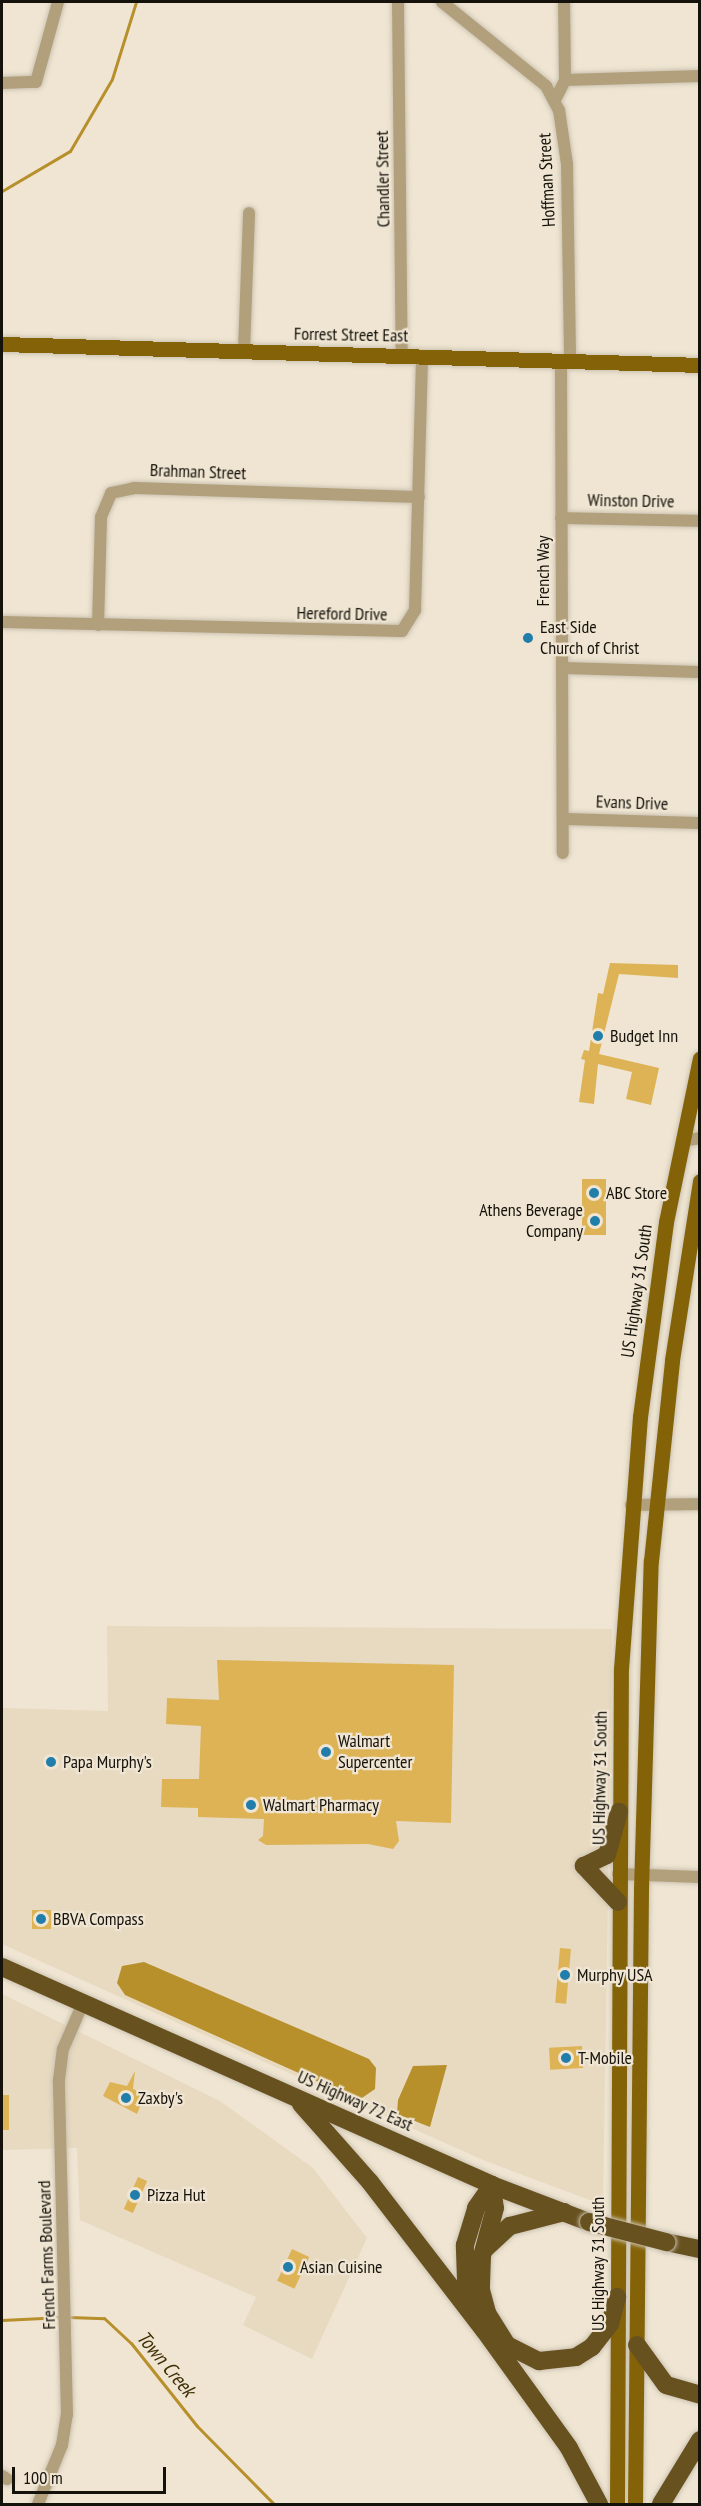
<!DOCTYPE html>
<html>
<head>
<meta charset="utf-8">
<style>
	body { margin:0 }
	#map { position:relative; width:701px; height:2506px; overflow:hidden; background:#efe5d2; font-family:"PT Sans Narrow",sans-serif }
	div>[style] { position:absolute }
	.built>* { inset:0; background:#e7dac0 }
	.water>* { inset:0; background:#b78f2b }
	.stream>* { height:3px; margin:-1.5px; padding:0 1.5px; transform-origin:1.5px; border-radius:1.5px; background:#b78f2b }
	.building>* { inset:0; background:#ddb355; transform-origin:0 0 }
	.roads { filter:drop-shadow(0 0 2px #ccc3b2) drop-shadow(0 0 2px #ccc3b2) }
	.minor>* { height:12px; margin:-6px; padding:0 6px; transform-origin:6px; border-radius:6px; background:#b1a07b }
	.major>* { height:15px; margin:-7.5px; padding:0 7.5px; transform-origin:7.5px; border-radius:7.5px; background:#846308 }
	.highway>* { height:18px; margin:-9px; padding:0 9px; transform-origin:9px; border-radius:9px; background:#67511f }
	.bridges { filter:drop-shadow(0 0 2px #ccc3b2) drop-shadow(0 0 2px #ccc3b2) }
	.highway-bridge>* { height:18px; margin:-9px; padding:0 9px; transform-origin:9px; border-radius:9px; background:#67511f }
	.dots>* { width:16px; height:16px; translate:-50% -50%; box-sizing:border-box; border:3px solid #efe5d2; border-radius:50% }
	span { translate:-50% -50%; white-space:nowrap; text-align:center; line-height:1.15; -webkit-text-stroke:4.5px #efe5d2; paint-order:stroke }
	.street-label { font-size:18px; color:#15120b }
	.poi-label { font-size:18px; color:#15120b }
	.left { translate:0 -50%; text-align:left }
	.right { translate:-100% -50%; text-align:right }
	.water-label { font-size:20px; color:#3e2e03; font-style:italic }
	.frame { position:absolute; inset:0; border:3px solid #15120b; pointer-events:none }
	.scale { position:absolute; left:12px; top:2467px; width:154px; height:27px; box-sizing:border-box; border:3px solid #15120b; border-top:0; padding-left:8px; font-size:18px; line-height:21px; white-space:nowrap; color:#15120b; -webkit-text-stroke:4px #efe5d2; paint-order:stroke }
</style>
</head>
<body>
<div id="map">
	<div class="built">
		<div style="clip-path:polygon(107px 1626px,612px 1629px,603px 2205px,483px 2160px,2px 1944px,2px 1708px,108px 1711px)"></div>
		<div style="clip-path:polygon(2px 1994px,220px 2101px,313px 2168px,367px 2238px,312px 2359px,243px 2325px,256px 2297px,80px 2220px,77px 2148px,2px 2150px)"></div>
	</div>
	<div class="water">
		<div style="clip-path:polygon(144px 1962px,369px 2059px,376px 2068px,375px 2089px,359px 2100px,125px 1995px,117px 1983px,122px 1966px)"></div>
		<div style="clip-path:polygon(447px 2065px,430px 2127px,397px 2114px,398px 2100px,413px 2066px)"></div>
	</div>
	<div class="stream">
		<div style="left:2px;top:191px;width:79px;rotate:-30.5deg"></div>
		<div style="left:70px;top:151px;width:83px;rotate:-59.7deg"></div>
		<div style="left:112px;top:79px;width:81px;rotate:-72.7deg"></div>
		<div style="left:69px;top:2317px;width:35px;rotate:2deg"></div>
		<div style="left:104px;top:2318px;width:37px;rotate:43deg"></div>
		<div style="left:131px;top:2343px;width:106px;rotate:51.5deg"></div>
		<div style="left:197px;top:2426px;width:110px;rotate:45.4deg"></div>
		<div style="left:2px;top:2320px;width:61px;rotate:-2.8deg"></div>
	</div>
	<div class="building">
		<div style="clip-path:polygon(610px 963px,678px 965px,678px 978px,619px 974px,599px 1054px,659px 1068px,651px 1105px,626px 1099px,632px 1072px,598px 1064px,594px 1104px,579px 1102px,585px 1060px,581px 1059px,584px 1050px,589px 1051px,598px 993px,603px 994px)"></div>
		<div style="left:582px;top:1179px;width:24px;height:56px"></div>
		<div style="clip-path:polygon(217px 1660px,454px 1665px,451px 1823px,396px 1821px,399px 1841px,393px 1849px,368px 1844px,266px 1845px,258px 1840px,263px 1836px,264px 1819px,198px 1817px,198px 1808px,161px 1807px,162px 1779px,199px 1779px,201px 1726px,166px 1724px,167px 1698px,219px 1700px)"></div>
		<div style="left:32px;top:1910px;width:19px;height:19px"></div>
		<div style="left:560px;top:1948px;width:11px;height:55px;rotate:5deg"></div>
		<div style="left:582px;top:2046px;width:22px;height:33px;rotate:87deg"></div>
		<div style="clip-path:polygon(135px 2071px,133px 2089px,145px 2094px,137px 2114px,103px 2096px,110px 2082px,127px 2086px)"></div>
		<div style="left:2px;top:2095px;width:7px;height:35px"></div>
		<div style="left:138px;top:2177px;width:10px;height:35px;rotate:24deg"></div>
		<div style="left:292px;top:2249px;width:19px;height:35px;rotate:25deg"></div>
	</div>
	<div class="roads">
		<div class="minor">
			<div style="left:398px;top:2px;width:354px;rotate:89.4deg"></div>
			<div style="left:442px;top:2px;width:134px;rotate:38.9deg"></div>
			<div style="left:546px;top:86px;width:27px;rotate:62deg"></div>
			<div style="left:559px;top:110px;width:55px;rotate:81.6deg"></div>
			<div style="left:567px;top:164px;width:196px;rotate:89.1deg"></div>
			<div style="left:565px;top:80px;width:135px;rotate:-1.7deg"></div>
			<div style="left:2px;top:83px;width:34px;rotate:-2deg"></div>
			<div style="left:36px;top:82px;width:83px;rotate:-74.6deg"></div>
			<div style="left:555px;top:100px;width:22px;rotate:-63deg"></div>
			<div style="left:565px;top:80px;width:78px;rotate:-90.7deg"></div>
			<div style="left:244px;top:351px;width:138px;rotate:-87.9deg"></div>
			<div style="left:561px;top:361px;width:492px;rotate:89.8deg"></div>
			<div style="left:561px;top:518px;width:139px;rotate:1.2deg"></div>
			<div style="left:2px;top:622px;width:400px;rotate:1.3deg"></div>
			<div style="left:402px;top:631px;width:25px;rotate:-58deg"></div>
			<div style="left:415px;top:610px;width:254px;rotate:-88.4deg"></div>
			<div style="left:98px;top:625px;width:108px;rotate:-88.4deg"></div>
			<div style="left:101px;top:517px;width:26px;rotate:-67deg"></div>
			<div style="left:111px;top:493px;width:24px;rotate:-12deg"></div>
			<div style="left:134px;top:488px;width:285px;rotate:1.8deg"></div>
			<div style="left:562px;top:668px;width:138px;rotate:1.7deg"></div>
			<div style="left:564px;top:819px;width:136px;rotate:1.7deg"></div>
			<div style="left:682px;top:1141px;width:18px;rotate:-9deg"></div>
			<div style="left:631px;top:1505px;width:69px;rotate:-0.8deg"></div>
			<div style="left:618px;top:1874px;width:82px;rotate:2.1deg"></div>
			<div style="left:2px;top:2476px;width:6px;rotate:31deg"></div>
			<div style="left:38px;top:2504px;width:64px;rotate:-67.9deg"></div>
			<div style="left:62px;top:2445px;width:30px;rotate:-81deg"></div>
			<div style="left:67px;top:2415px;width:335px;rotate:-91.4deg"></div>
			<div style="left:59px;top:2080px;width:31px;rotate:-83deg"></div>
			<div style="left:63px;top:2049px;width:50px;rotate:-66.5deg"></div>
		</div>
		<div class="major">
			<div style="left:2px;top:344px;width:698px;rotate:1.72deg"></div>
			<div style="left:617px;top:2504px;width:835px;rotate:-89.73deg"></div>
			<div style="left:621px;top:1669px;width:253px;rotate:-85.7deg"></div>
			<div style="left:640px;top:1417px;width:197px;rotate:-82.4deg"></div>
			<div style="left:666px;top:1222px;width:167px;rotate:-78.3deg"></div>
			<div style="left:635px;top:2504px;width:615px;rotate:-89.44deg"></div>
			<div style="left:641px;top:1889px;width:328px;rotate:-88.3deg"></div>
			<div style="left:651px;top:1561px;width:202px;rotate:-84deg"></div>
			<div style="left:672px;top:1360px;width:181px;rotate:-81.1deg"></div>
		</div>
		<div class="highway">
			<div style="left:618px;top:1902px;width:50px;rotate:-133.4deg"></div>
			<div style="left:584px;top:1866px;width:25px;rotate:-26deg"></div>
			<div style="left:607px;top:1855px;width:45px;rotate:-74.4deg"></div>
			<div style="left:2px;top:1967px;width:536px;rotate:23.98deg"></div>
			<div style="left:492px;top:2185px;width:104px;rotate:20.9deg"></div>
			<div style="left:301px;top:2104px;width:104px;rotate:48.5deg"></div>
			<div style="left:370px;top:2182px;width:187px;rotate:52.4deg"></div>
			<div style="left:484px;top:2330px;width:145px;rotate:54.2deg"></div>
			<div style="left:569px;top:2448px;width:64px;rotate:61.8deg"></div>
			<div style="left:492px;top:2185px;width:23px;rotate:83deg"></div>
			<div style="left:495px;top:2208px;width:50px;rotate:105.2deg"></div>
			<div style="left:482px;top:2256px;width:34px;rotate:92deg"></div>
			<div style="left:481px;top:2290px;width:24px;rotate:75deg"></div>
			<div style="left:487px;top:2313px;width:38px;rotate:58deg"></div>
			<div style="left:507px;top:2345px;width:36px;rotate:27deg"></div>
			<div style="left:539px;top:2361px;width:37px;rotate:-6deg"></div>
			<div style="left:576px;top:2357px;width:19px;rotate:-32deg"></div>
			<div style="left:592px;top:2347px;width:29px;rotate:-52deg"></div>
			<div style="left:610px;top:2324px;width:28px;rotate:-75deg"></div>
			<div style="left:666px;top:2242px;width:35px;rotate:12deg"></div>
			<div style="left:485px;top:2249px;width:34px;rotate:-43deg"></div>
			<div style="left:510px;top:2226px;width:56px;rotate:-14.5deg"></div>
			<div style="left:476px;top:2310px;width:32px;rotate:-108deg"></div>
			<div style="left:466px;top:2280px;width:35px;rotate:-92deg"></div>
			<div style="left:465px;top:2245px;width:39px;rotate:-73deg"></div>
			<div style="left:476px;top:2208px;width:28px;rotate:-55deg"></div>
			<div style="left:637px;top:2345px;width:49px;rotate:54.1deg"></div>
			<div style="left:666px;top:2385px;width:35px;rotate:16deg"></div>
			<div style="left:661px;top:2504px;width:75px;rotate:-58.6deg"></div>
		</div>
	</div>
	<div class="bridges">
		<div class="highway-bridge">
			<div style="left:589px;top:2222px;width:80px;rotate:14.6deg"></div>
		</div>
	</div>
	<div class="dots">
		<div style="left:528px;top:638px;background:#217eab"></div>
		<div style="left:598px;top:1036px;background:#217eab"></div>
		<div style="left:594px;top:1193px;background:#217eab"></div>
		<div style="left:595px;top:1221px;background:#217eab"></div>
		<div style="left:326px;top:1752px;background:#217eab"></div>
		<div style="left:51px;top:1762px;background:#217eab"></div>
		<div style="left:251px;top:1805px;background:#217eab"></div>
		<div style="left:41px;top:1919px;background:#217eab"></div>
		<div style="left:565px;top:1975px;background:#217eab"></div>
		<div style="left:566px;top:2058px;background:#217eab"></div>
		<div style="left:126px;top:2098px;background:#217eab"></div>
		<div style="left:135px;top:2195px;background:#217eab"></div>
		<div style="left:288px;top:2267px;background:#217eab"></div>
	</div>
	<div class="street-label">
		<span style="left:383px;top:179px;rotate:-91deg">Chandler Street</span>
		<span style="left:547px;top:180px;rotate:-93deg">Hoffman Street</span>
		<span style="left:351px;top:335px;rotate:1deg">Forrest Street East</span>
		<span style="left:198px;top:472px;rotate:2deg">Brahman Street</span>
		<span style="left:631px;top:501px;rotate:1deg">Winston Drive</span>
		<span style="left:543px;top:571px;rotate:-90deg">French Way</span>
		<span style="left:342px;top:614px;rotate:1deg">Hereford Drive</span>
		<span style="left:632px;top:803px;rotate:2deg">Evans Drive</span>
		<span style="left:637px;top:1291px;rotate:-82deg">US Highway 31 South</span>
		<span style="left:600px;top:1778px;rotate:-89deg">US Highway 31 South</span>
		<span style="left:355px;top:2101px;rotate:24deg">US Highway 72 East</span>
		<span style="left:47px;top:2255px;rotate:-92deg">French Farms Boulevard</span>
		<span style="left:598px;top:2264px;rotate:-90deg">US Highway 31 South</span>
	</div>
	<div class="poi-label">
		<span class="left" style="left:540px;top:638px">East Side<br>Church of Christ</span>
		<span class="left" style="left:610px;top:1036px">Budget Inn</span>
		<span class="left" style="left:606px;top:1193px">ABC Store</span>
		<span class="right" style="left:583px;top:1221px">Athens Beverage<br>Company</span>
		<span class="left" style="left:338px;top:1752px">Walmart<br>Supercenter</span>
		<span class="left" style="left:63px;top:1762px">Papa Murphy's</span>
		<span class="left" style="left:263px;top:1805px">Walmart Pharmacy</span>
		<span class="left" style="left:53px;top:1919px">BBVA Compass</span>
		<span class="left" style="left:577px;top:1975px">Murphy USA</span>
		<span class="left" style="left:578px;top:2058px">T-Mobile</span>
		<span class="left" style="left:138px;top:2098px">Zaxby's</span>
		<span class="left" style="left:147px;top:2195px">Pizza Hut</span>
		<span class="left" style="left:300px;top:2267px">Asian Cuisine</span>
	</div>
	<div class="water-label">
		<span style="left:166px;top:2364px;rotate:50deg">Town Creek</span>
	</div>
	<div class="frame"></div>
	<div class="scale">100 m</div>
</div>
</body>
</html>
